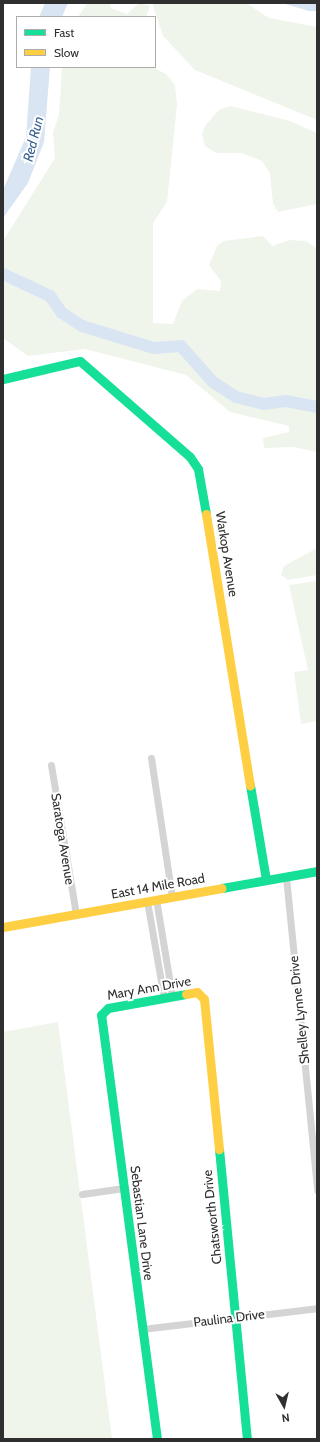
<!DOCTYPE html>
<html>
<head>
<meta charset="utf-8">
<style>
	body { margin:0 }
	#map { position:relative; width:320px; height:1442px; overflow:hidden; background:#fff; font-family:Cabin,sans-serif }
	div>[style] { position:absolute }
	.green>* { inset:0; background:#f0f5ec }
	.water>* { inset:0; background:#d9e5f2 }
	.river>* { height:12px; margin:-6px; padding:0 6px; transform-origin:6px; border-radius:6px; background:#d9e5f2 }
	.street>* { height:7px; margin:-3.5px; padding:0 3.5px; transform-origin:3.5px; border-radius:3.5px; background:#d4d4d4 }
	.fast>* { height:9px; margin:-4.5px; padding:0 4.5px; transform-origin:4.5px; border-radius:4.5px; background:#16e098 }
	.slow>* { height:9px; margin:-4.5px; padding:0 4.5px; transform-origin:4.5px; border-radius:4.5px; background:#ffcf43 }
	span { translate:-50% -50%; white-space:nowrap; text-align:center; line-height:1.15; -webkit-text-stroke:4px #fff; paint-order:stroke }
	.street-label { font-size:13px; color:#2f2f2f }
	.water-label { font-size:14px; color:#3a6695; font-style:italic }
	.frame { position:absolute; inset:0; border:4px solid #2f2f2f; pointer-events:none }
	.legend { position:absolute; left:16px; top:16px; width:140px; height:52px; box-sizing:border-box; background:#fff; border:1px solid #acacac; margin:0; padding:5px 7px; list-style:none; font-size:12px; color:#2f2f2f }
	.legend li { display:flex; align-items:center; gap:8px; height:20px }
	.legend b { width:20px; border:1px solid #acacac }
	.north { position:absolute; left:264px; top:1386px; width:40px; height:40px; -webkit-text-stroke:3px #fff; paint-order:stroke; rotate:172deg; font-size:11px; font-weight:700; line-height:16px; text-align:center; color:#2f2f2f }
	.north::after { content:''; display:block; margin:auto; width:14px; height:18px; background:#2f2f2f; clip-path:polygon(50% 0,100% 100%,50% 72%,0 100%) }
</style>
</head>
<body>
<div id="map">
	<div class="green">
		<div style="clip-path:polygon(87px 3px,110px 3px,111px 8px,127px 14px,139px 3px,150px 6px,146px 17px,78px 17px)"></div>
		<div style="clip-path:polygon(152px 3px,246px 3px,269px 18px,317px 27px,317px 120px,195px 70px,163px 36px)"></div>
		<div style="clip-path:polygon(62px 67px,152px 67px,166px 74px,175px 85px,177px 105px,167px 202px,153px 223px,153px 323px,173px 324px,182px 301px,197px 289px,220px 291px,221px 281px,209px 265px,217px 246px,223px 241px,263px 236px,272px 246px,289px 240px,306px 241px,317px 249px,317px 452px,293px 447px,264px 448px,263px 438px,289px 432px,289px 426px,230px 412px,186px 375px,85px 349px,28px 356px,3px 338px,3px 241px,55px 158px,53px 132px,59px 115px)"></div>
		<div style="clip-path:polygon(230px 106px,290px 121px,317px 133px,317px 204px,278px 212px,273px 204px,270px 174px,262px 161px,241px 153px,216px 153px,205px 146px,202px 134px,205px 126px,219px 110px)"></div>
		<div style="clip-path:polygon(317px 548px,317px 575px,288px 580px,281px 575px,284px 566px)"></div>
		<div style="clip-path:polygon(317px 581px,317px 721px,301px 724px,294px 672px,308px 670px,289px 585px)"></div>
		<div style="clip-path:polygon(58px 1022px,112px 1439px,3px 1439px,3px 1032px)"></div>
	</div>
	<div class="water">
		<div style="clip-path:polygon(45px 3px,68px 3px,62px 17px,39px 17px)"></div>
		<div style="clip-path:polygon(282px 3px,317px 3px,317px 11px,309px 11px)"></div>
		<div style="clip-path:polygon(31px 67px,50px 67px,44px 142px,28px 183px,3px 218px,3px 190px,26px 137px)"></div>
	</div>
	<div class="river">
		<div style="left:3px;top:274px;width:52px;rotate:25.1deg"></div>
		<div style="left:50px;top:296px;width:21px;rotate:55deg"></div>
		<div style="left:62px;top:313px;width:24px;rotate:33deg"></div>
		<div style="left:82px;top:326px;width:75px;rotate:17deg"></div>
		<div style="left:154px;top:348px;width:27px;rotate:-4deg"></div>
		<div style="left:181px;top:346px;width:48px;rotate:48.4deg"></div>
		<div style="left:213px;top:382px;width:27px;rotate:33deg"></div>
		<div style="left:236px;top:397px;width:29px;rotate:14deg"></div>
		<div style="left:264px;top:404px;width:22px;rotate:-8deg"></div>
		<div style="left:286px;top:401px;width:32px;rotate:11deg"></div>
	</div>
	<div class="street">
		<div style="left:151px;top:758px;width:141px;rotate:81.4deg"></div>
		<div style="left:51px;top:765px;width:151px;rotate:80.5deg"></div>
		<div style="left:286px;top:877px;width:315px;rotate:84.3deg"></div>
		<div style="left:156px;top:899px;width:98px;rotate:80.6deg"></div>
		<div style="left:147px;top:901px;width:98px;rotate:80.1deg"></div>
		<div style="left:82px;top:1194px;width:42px;rotate:-8.1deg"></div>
		<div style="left:142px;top:1329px;width:176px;rotate:-6.8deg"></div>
	</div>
	<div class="fast">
		<div style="left:3px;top:379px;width:79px;rotate:-13.2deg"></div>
		<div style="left:80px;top:361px;width:146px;rotate:41.1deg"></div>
		<div style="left:190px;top:457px;width:14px;rotate:56deg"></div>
		<div style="left:198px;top:469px;width:46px;rotate:79.9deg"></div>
		<div style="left:250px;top:785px;width:96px;rotate:80.4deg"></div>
		<div style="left:222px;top:888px;width:97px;rotate:-10.1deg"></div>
		<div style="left:219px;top:1149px;width:291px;rotate:84.5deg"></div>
		<div style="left:157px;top:1439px;width:428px;rotate:-97.5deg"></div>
		<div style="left:101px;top:1015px;width:10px;rotate:-45deg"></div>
		<div style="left:108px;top:1008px;width:79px;rotate:-10.2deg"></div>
	</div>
	<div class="slow">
		<div style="left:206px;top:514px;width:275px;rotate:80.8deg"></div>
		<div style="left:3px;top:927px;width:222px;rotate:-10.1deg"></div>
		<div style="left:186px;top:994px;width:11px;rotate:-10deg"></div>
		<div style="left:197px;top:992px;width:10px;rotate:45deg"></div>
		<div style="left:204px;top:999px;width:151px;rotate:84.3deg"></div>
	</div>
	<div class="street-label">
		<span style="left:227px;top:554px;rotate:81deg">Warkop Avenue</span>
		<span style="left:63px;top:839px;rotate:81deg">Saratoga Avenue</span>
		<span style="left:158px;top:886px;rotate:-10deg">East 14 Mile Road</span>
		<span style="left:149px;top:988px;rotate:-10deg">Mary Ann Drive</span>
		<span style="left:299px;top:1010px;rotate:-96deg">Shelley Lynne Drive</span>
		<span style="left:212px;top:1217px;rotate:-96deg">Chatsworth Drive</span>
		<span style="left:142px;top:1223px;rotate:83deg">Sebastian Lane Drive</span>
		<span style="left:229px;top:1318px;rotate:-7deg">Paulina Drive</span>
	</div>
	<div class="water-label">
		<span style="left:33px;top:139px;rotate:-76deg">Red Run</span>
	</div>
	<div class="frame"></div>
	<ul class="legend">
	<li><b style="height:5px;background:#16e098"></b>Fast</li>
	<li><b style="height:5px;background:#ffcf43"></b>Slow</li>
	</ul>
	<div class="north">N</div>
</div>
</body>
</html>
